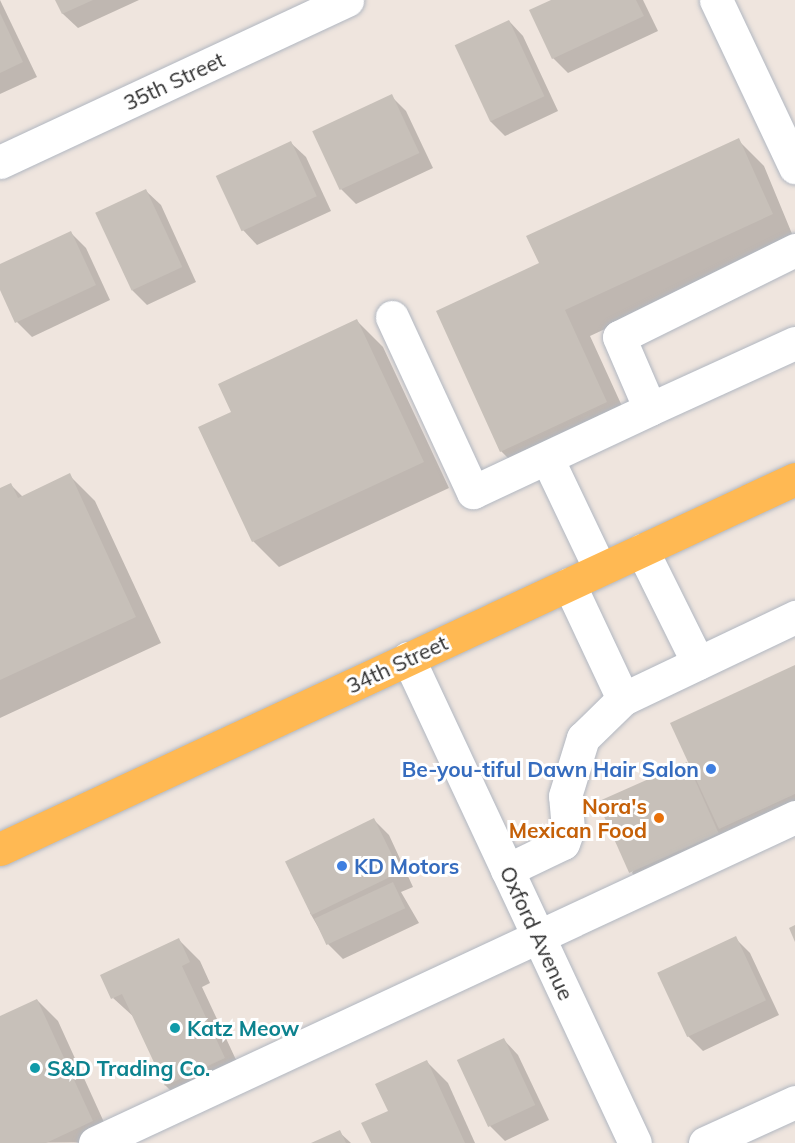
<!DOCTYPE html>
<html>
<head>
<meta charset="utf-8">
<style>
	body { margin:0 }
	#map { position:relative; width:795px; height:1143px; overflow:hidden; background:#efe5de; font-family:Mulish,sans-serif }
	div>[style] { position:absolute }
	.shadow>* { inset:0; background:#0003 }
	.building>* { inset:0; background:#c7c0b9; transform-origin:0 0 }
	.roads { filter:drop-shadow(0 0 2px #b1b7c1) drop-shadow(0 0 2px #b1b7c1) }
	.minor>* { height:33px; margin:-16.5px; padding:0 16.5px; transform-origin:16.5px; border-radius:16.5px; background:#fff }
	.major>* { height:33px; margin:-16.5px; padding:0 16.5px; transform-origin:16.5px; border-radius:16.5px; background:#ffb953 }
	.dots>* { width:16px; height:16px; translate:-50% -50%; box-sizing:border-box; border:3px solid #fff; border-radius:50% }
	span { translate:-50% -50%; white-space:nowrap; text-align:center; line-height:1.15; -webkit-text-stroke:6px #fff; paint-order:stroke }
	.street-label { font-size:21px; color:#2c2c2c }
	.shop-label { font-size:21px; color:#366cbe; font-weight:700 }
	.right { translate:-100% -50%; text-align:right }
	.left { translate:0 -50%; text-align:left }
	.food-label { font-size:21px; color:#c56008; font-weight:700 }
	.culture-label { font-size:21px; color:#0d838f; font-weight:700 }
</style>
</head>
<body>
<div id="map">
	<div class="shadow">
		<div style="clip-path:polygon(0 0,37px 77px,0 94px)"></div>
		<div style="clip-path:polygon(57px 0,139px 0,78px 28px,63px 14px)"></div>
		<div style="clip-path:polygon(554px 0,643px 0,658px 31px,568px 73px,553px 58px)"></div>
		<div style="clip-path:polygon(509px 21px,523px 36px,558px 111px,505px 136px,490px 121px)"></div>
		<div style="clip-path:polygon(391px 96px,406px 111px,433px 168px,356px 204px,341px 189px)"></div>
		<div style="clip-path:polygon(738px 140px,764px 166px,795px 241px,590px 336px,632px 428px,527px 477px,501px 451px,541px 264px)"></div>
		<div style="clip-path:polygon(291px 143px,306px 157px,331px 211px,257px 245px,243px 230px)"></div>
		<div style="clip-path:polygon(146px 191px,161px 205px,196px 282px,147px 305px,132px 290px)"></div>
		<div style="clip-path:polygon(71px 233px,86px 248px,110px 300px,32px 337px,17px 322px,0 286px,0 266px)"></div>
		<div style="clip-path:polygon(357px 321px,383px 347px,449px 488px,279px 567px,253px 541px)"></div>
		<div style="clip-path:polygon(69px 475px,95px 501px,161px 643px,0 718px,0 489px,10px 484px,23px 497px)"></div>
		<div style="clip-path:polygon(795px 667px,795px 815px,653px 894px,632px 873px,686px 764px,693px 771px)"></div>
		<div style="clip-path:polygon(374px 820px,389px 835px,413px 887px,401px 892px,419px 923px,343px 959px,328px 944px,310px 913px)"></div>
		<div style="clip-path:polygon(735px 938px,750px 953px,779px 1015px,703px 1051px,688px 1036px)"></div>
		<div style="clip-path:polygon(179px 940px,200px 961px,210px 983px,202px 987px,245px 1079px,187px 1107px,166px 1086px,135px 1018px,113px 998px)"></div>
		<div style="clip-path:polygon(37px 1000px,58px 1021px,113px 1142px,0 1143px,0 1017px)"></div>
		<div style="clip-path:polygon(504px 1040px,518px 1055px,549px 1120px,505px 1141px,490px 1126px)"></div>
		<div style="clip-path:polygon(427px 1062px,448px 1083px,475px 1143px,372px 1143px,390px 1112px)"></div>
		<div style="clip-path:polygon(339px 1132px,351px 1143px,315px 1143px)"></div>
	</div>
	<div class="building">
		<div style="clip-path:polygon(55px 0,93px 0,62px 14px)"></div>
		<div style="clip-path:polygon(551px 0,636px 0,644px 16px,552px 59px,529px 10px)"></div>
		<div style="clip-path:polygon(0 13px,23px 62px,0 73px)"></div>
		<div style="left:509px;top:20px;width:84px;height:60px;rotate:65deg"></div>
		<div style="left:392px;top:94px;width:65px;height:88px;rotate:65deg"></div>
		<div style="clip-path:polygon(739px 138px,773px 214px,565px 310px,607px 402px,500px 452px,436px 311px,539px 263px,526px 236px)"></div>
		<div style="left:291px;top:141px;width:61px;height:83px;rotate:65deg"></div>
		<div style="left:146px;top:189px;width:86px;height:56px;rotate:65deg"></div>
		<div style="clip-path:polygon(71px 231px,96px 285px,15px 323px,0 290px,0 264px)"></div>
		<div style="clip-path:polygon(357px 319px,424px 462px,252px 542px,198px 427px,231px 412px,218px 384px)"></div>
		<div style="clip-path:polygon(70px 473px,136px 617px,0 680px,0 488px,11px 483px,18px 498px)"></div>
		<div style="clip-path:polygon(795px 665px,795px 794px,719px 829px,670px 723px)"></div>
		<div style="left:687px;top:762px;width:78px;height:98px;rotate:66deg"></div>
		<div style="left:374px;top:818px;width:60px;height:99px;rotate:64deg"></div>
		<div style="left:393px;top:882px;width:29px;height:87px;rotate:65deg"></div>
		<div style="clip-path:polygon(795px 925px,795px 942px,789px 928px)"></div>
		<div style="left:736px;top:936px;width:71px;height:87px;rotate:65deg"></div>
		<div style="clip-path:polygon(179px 938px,190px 962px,182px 966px,225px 1058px,165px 1086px,122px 994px,111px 999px,100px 975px)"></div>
		<div style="clip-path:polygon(37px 999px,93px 1121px,46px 1143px,0 1143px,0 1016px)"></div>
		<div style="left:504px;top:1038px;width:74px;height:52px;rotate:65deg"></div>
		<div style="clip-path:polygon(427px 1060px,465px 1143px,371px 1143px,361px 1123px,388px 1111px,375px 1084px)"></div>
		<div style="clip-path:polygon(340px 1130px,346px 1143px,311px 1143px)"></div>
	</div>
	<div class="roads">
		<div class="minor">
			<div style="left:716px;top:0;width:185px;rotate:64.7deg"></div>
			<div style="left:0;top:162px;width:383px;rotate:-25deg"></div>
			<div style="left:795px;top:250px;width:196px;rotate:153.7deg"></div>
			<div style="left:619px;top:337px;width:78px;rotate:66.7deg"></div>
			<div style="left:650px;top:409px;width:159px;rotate:-24.5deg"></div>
			<div style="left:392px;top:317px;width:193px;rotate:65.2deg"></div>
			<div style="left:473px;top:492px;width:195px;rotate:-25.1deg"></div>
			<div style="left:547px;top:458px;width:123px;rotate:64.5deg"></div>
			<div style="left:642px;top:550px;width:126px;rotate:63.6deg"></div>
			<div style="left:569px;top:584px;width:127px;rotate:64.8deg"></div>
			<div style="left:408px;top:658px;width:535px;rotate:64.92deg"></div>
			<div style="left:507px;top:870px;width:62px;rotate:-25.7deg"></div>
			<div style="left:563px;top:843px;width:15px;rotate:-70deg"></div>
			<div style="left:568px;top:829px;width:33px;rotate:-95deg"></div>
			<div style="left:565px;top:796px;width:61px;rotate:-72.8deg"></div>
			<div style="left:583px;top:738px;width:56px;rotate:-44.3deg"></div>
			<div style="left:623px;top:699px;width:191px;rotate:-25.5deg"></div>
			<div style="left:95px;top:1143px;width:772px;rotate:-24.97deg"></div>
			<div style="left:705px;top:1143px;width:99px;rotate:-24.5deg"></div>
		</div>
		<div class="major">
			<div style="left:0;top:849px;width:877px;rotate:-24.96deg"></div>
		</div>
	</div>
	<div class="dots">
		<div style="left:711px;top:769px;background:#3f7fe0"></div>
		<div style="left:659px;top:818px;background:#e8710a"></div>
		<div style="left:342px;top:866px;background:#3f7fe0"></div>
		<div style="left:175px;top:1028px;background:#0f9aa8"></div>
		<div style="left:35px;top:1068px;background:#0f9aa8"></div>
	</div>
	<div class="street-label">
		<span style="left:174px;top:81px;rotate:-25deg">35th Street</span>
		<span style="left:397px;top:664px;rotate:-25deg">34th Street</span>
		<span style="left:537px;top:933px;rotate:65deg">Oxford Avenue</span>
	</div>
	<div class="shop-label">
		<span class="right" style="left:699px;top:769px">Be-you-tiful Dawn Hair Salon</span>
		<span class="left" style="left:354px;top:866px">KD Motors</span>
	</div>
	<div class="food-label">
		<span class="right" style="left:647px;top:818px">Nora's<br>Mexican Food</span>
	</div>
	<div class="culture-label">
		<span class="left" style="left:187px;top:1028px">Katz Meow</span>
		<span class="left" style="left:47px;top:1068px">S&amp;D Trading Co.</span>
	</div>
</div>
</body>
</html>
